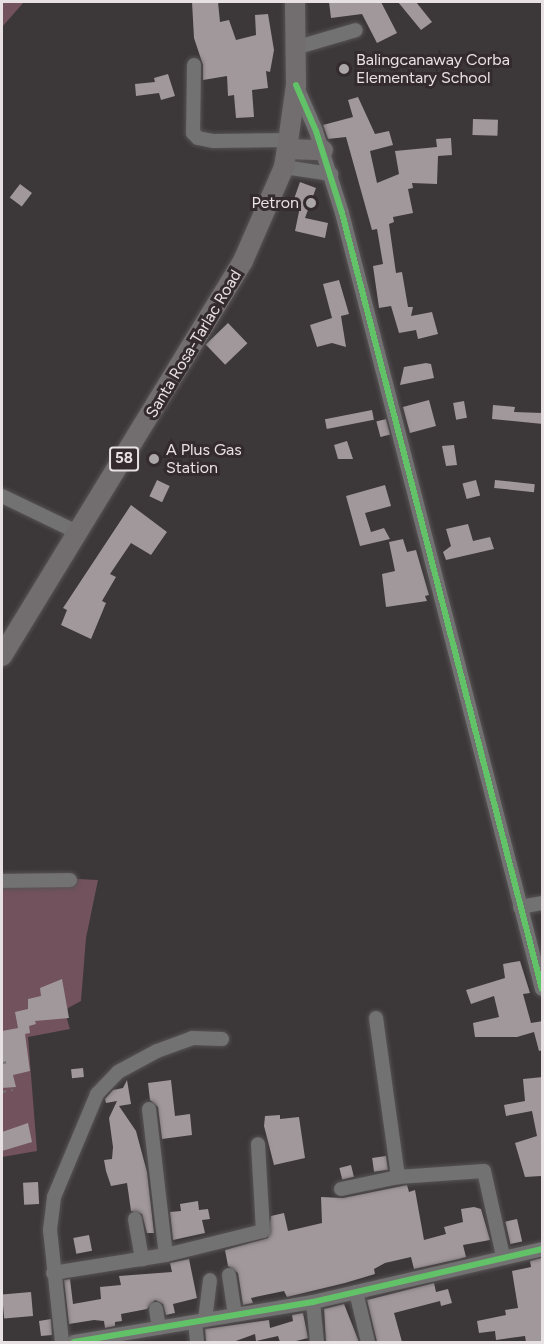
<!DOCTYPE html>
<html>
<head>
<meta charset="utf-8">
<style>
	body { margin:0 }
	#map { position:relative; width:544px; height:1344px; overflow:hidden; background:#3c3739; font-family:Figtree,sans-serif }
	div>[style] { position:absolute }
	.green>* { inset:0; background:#72525d }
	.building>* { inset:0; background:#a1989b; transform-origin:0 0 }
	.path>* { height:2px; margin-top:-1px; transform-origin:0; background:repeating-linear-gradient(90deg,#737070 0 4.5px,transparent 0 9px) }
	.roads { filter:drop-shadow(0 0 2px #575354) drop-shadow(0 0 2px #575354) }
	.minor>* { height:14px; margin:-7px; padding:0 7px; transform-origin:7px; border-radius:7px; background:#737272 }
	.highway>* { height:20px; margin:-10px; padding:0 10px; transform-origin:10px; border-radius:10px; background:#726e70 }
	.cycleway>* { height:6px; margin:-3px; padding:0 3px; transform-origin:3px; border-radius:3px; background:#61c268 }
	.dots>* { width:16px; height:16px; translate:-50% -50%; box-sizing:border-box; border:3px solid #342b2e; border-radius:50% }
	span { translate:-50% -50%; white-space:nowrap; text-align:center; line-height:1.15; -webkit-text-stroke:6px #342b2e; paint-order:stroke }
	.shield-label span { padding:2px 4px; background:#342b2e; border:2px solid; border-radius:4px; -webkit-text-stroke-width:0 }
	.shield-label { font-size:15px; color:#e7e1e3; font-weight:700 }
	.poi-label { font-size:16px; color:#e7e1e3 }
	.left { translate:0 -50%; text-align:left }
	.right { translate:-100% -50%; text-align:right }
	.street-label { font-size:16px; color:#e7e1e3 }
	.frame { position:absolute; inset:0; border:3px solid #e7e1e3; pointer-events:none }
</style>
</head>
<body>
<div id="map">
	<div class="green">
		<div style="clip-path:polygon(2px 2px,24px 2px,2px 27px)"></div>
		<div style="clip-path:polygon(39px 877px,98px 880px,86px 938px,81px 1001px,68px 1008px,66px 1016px,70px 1029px,28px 1037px,37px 1151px,2px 1157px,2px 878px)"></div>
	</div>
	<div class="building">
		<div style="clip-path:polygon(192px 2px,218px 2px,220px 22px,229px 20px,236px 40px,256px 35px,255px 15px,268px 14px,274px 50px,270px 72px,266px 71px,268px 88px,252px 90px,254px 117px,236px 118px,234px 95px,228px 96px,227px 76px,203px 80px,203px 65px,194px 38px)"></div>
		<div style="clip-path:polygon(329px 2px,381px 2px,397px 33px,377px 43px,362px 14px,331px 18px)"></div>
		<div style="clip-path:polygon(398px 2px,416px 2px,432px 22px,421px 30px)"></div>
		<div style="clip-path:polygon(168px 74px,175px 96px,161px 100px,159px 93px,136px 96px,135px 84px,155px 82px,154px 78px)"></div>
		<div style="clip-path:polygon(358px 97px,375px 134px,389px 131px,393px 145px,370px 151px,377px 183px,399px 174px,395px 151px,437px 147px,436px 139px,451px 138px,452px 155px,438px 156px,437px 184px,412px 183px,413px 188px,408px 189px,413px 213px,393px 217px,394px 222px,389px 224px,396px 273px,402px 272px,408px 307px,413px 307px,411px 316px,432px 312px,438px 334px,418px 339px,416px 330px,399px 333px,391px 306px,379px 308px,373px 266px,383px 264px,377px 229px,372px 230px,346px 137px,328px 139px,323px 125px,353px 117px,348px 100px)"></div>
		<div style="left:473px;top:119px;width:25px;height:16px;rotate:2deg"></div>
		<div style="clip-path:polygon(300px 182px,316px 188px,305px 218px,328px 223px,325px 238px,295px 231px,301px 202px,294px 199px)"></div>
		<div style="left:20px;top:184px;width:15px;height:17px;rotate:37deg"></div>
		<div style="clip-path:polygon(339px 280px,349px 314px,341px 316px,346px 347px,332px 343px,317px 347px,310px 325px,332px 318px,323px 284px)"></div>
		<div style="left:228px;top:323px;width:28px;height:31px;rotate:46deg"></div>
		<div style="clip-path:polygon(426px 363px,431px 364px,434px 378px,400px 385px,404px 367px)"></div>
		<div style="left:429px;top:400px;width:27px;height:27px;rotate:75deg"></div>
		<div style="left:464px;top:401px;width:17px;height:11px;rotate:80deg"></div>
		<div style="clip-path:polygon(493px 405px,515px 407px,514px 412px,543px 413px,543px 424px,492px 419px)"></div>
		<div style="left:372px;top:410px;width:10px;height:48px;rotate:79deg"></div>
		<div style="left:386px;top:419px;width:16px;height:10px;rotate:75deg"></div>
		<div style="clip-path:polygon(347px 441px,353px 459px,338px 459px,334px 445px)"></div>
		<div style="clip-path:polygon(454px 445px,457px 465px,446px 466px,442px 446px)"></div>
		<div style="left:157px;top:480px;width:14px;height:18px;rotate:25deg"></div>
		<div style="left:476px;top:480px;width:16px;height:14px;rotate:75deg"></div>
		<div style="left:495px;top:480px;width:40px;height:8px;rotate:6deg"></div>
		<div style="clip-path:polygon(385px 485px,391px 506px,365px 513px,371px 532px,384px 528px,390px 539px,360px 546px,346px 496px)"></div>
		<div style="clip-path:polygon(131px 505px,167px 532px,151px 555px,131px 543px,110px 574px,116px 577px,102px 601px,106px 603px,91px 639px,61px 625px,67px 610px,63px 608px)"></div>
		<div style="clip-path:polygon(468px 524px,473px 541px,490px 537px,494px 549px,446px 560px,443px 552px,451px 546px,446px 529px)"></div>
		<div style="clip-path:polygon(403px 539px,407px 552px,416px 550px,429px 595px,425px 596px,427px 601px,386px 607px,382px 574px,395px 571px,389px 542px)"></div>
		<div style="clip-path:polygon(520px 961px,530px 993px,523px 994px,531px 1023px,543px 1021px,543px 1050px,539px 1051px,534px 1032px,517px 1037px,475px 1037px,473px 1023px,499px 1017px,494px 996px,471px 1004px,466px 990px,505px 978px,503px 964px)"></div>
		<div style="clip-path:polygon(62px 979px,69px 1018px,35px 1021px,36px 1024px,29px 1026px,30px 1033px,25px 1034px,30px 1071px,13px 1075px,16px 1087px,2px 1088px,2px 1031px,18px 1028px,15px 1012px,28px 1009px,28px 999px,41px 996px,40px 988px)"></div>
		<div style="left:83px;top:1068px;width:9px;height:12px;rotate:84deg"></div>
		<div style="clip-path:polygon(543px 1077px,541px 1176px,525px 1177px,515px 1143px,537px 1136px,532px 1111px,506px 1116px,504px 1105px,525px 1101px,523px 1079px)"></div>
		<div style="clip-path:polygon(127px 1080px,131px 1104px,119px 1106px,136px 1131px,147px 1172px,154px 1233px,147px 1233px,142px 1214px,131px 1211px,127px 1183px,111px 1186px,106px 1171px,104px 1160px,112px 1159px,113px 1147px,109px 1118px,117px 1101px,106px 1103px,105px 1099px,113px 1090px,123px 1088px)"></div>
		<div style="clip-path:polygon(171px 1080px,175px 1116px,190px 1114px,192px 1135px,162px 1139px,158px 1107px,150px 1100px,148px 1083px)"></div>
		<div style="clip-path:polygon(280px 1115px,280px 1119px,299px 1117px,305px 1158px,274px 1165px,264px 1126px,265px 1116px)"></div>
		<div style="clip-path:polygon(28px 1123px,32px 1142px,2px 1151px,2px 1132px)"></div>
		<div style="left:386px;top:1156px;width:14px;height:14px;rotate:82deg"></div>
		<div style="left:351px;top:1165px;width:12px;height:12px;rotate:76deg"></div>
		<div style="left:38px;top:1182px;width:22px;height:15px;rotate:87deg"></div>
		<div style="clip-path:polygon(407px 1185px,409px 1192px,415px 1190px,424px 1240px,446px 1234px,444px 1227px,463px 1222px,461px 1209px,474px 1207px,481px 1209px,490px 1240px,463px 1245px,466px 1257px,459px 1259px,414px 1269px,411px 1257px,385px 1263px,374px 1269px,375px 1274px,345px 1283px,287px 1297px,284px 1291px,251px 1298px,253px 1303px,243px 1305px,238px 1273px,228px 1266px,225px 1250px,268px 1238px,271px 1216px,284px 1213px,288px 1231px,322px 1223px,321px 1197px,343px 1198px)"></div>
		<div style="clip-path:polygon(198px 1201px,199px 1210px,208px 1209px,210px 1219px,202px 1220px,205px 1233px,173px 1240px,170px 1212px,181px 1211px,180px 1204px)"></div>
		<div style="left:517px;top:1219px;width:23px;height:12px;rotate:77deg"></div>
		<div style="left:89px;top:1235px;width:16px;height:16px;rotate:79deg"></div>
		<div style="clip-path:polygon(541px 1258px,543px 1342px,526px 1342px,525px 1336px,496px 1340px,495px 1331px,479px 1333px,477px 1321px,506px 1315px,505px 1310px,518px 1308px,512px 1271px,531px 1267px,530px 1261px)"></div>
		<div style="clip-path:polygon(189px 1259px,197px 1298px,173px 1304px,175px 1313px,166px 1315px,163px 1304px,155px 1300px,147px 1309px,121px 1314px,122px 1321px,115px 1322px,115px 1326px,105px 1328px,104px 1321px,94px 1320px,69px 1324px,64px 1280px,70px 1279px,73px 1304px,101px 1299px,100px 1287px,121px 1285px,119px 1276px,172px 1272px,170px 1263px)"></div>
		<div style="clip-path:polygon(434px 1283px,436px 1292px,448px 1289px,452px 1303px,441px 1306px,440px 1301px,394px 1313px,402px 1342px,377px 1342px,367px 1300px)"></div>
		<div style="left:31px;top:1292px;width:24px;height:29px;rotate:85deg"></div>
		<div style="clip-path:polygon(344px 1304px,359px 1342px,326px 1342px,324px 1309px)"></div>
		<div style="clip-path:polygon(303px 1313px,308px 1338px,292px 1342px,280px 1342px,278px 1336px,256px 1341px,255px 1334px,233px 1342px,206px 1342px,205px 1329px,269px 1320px,270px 1328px,293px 1321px,292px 1315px)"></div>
		<div style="clip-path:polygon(51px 1319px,52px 1335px,41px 1336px,39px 1321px)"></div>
	</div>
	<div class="path">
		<div style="left:2px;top:1063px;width:6px;rotate:-9deg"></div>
		<div style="left:2px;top:1092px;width:11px;rotate:-10deg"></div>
	</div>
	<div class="roads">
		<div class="minor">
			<div style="left:298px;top:47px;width:60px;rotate:-16.3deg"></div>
			<div style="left:194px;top:65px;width:68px;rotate:90.8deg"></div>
			<div style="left:193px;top:133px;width:7px;rotate:45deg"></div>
			<div style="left:198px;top:138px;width:16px;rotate:11deg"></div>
			<div style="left:214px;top:141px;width:75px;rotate:-0.8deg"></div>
			<div style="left:296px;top:85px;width:50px;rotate:66.5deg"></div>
			<div style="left:316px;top:131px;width:86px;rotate:72.4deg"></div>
			<div style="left:342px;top:213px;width:801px;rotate:75.55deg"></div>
			<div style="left:284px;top:167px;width:48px;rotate:8.5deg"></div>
			<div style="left:2px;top:496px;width:85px;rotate:25.7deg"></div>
			<div style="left:2px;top:881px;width:68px;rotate:-0.8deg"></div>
			<div style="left:520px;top:907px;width:22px;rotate:-10deg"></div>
			<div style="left:376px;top:1018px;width:161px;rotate:82.1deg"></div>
			<div style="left:398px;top:1177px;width:86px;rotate:-4deg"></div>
			<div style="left:484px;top:1171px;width:87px;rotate:77.4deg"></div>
			<div style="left:149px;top:1109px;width:147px;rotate:83.4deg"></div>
			<div style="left:341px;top:1189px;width:58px;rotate:-11.9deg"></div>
			<div style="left:135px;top:1219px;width:41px;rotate:80.1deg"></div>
			<div style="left:53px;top:1273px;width:114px;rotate:-9.1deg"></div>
			<div style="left:166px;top:1255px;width:100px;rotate:-13.9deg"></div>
			<div style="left:263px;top:1231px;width:87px;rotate:-93.3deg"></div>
			<div style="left:229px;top:1275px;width:40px;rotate:81.5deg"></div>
			<div style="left:356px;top:1292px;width:51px;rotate:76.5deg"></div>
			<div style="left:313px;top:1302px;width:40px;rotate:84.3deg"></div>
			<div style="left:156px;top:1309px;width:19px;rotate:81deg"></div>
			<div style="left:205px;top:1320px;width:40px;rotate:-82.9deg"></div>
			<div style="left:195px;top:1322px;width:20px;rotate:84deg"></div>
			<div style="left:62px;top:1342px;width:113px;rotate:-96.1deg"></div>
			<div style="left:50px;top:1230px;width:33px;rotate:-83deg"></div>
			<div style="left:54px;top:1197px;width:112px;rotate:-67.3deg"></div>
			<div style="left:97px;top:1094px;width:30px;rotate:-46deg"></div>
			<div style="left:118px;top:1072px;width:44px;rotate:-28.3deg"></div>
			<div style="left:157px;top:1051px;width:37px;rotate:-20deg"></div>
			<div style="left:192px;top:1038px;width:30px;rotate:2deg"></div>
			<div style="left:74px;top:1342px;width:242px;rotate:-9.5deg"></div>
			<div style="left:313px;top:1302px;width:235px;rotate:-13deg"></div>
		</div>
		<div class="highway">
			<div style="left:287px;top:149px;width:36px;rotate:2deg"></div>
			<div style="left:2px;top:656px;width:463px;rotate:-58.6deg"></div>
			<div style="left:243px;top:261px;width:103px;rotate:-66.4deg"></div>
			<div style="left:284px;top:167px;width:18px;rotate:-81deg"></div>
			<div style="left:287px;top:149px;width:65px;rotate:-82deg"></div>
			<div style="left:296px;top:85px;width:83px;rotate:-90.7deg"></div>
		</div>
	</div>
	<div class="cycleway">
		<div style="left:296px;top:85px;width:50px;rotate:66.5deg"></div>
		<div style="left:316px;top:131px;width:86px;rotate:72.4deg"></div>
		<div style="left:342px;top:213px;width:801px;rotate:75.55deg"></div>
		<div style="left:74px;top:1342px;width:242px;rotate:-9.5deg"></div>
		<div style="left:313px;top:1302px;width:235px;rotate:-13deg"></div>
	</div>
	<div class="dots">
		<div style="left:344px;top:69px;background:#aba6a8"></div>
		<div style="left:311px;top:203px;background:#aba6a8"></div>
		<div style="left:154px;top:459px;background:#aba6a8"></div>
	</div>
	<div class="shield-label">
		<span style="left:124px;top:459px">58</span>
	</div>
	<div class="poi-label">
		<span class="left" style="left:356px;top:69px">Balingcanaway Corba<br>Elementary School</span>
		<span class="right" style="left:299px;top:203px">Petron</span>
		<span class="left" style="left:166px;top:459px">A Plus Gas<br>Station</span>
	</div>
	<div class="street-label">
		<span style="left:194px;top:344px;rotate:-59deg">Santa Rosa-Tarlac Road</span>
	</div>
	<div class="frame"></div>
</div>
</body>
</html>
